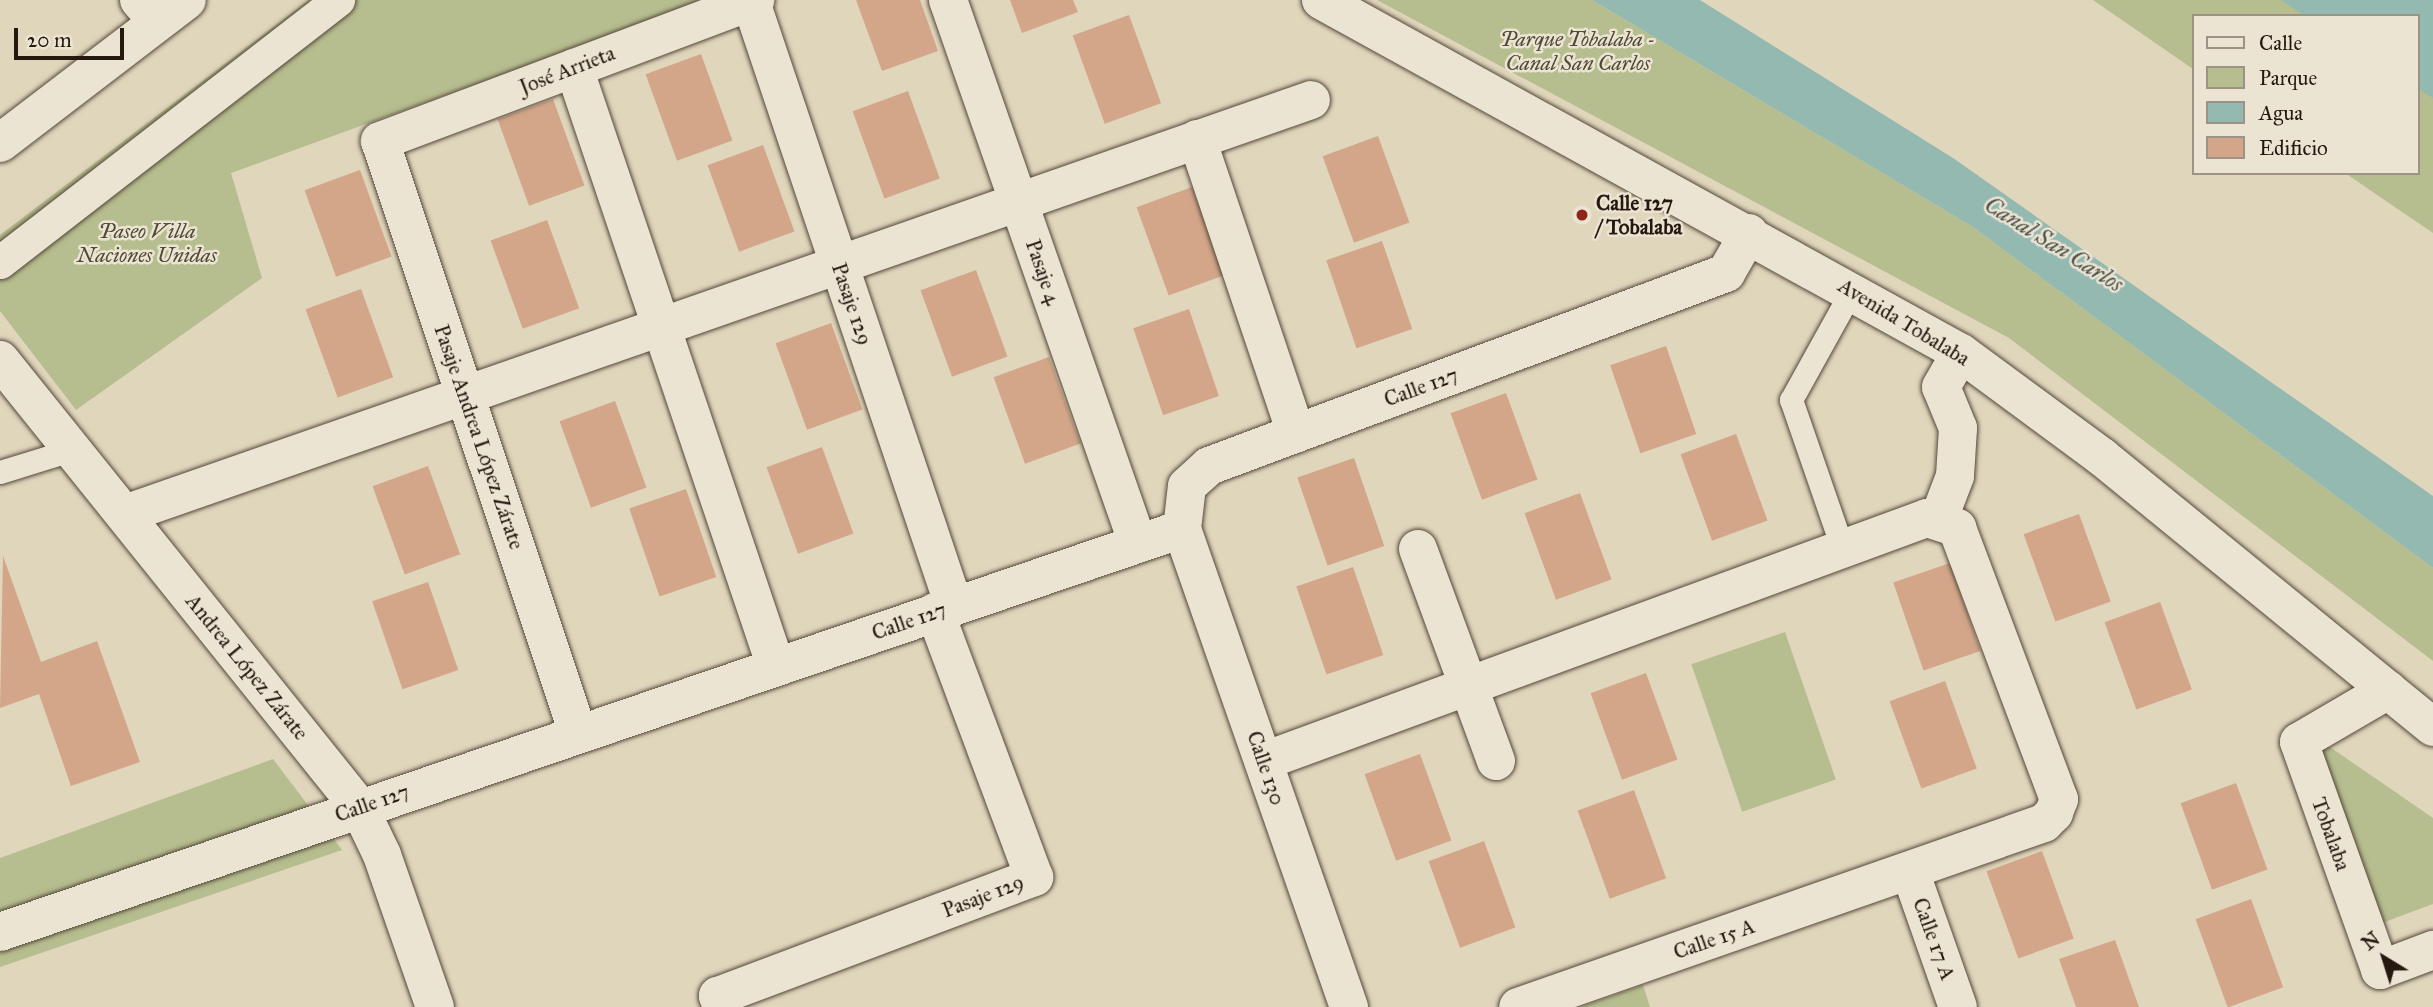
<!DOCTYPE html>
<html>
<head>
<meta charset="utf-8">
<style>
	body { margin:0 }
	#map { position:relative; width:2433px; height:1007px; overflow:hidden; background:#e0d6bc; font-family:"IM FELL Great Primer",serif }
	div>[style] { position:absolute }
	.green>* { inset:0; background:#b6bd8e; transform-origin:0 0 }
	.water>* { inset:0; background:#94b9b1 }
	.building>* { inset:0; background:#d3a689; transform-origin:0 0 }
	.roads { filter:drop-shadow(0 0 2px #54483a) drop-shadow(0 0 2px #54483a) }
	.service>* { height:23px; margin:-11.5px; padding:0 11.5px; transform-origin:11.5px; border-radius:11.5px; background:#ebe4d3 }
	.pedestrian>* { height:33px; margin:-16.5px; padding:0 16.5px; transform-origin:16.5px; border-radius:16.5px; background:#ebe4d3 }
	.minor>* { height:38px; margin:-19px; padding:0 19px; transform-origin:19px; border-radius:19px; background:#ebe4d3 }
	.secondary>* { height:38px; margin:-19px; padding:0 19px; transform-origin:19px; border-radius:19px; background:#ebe4d3 }
	.dots>* { width:19px; height:19px; translate:-50% -50%; box-sizing:border-box; border:4px solid #ebe4d3; border-radius:50% }
	span { translate:-50% -50%; white-space:nowrap; text-align:center; line-height:1.15; -webkit-text-stroke:5px #ebe4d3; paint-order:stroke }
	.park-label { font-size:21px; color:#504a35; font-style:italic }
	.street-label { font-size:21px; color:#25180f }
	.poi-label { font-size:21px; color:#25180f; font-weight:700 }
	.left { translate:0 -50%; text-align:left }
	.water-label { font-size:23px; color:#4c5048; font-style:italic }
	.legend { position:absolute; left:2192px; top:14px; width:228px; height:161px; box-sizing:border-box; background:#ebe4d3; border:2px solid #9c9285; margin:0; padding:9px 12px; list-style:none; font-size:21px; color:#25180f }
	.legend li { display:flex; align-items:center; gap:14px; height:35px }
	.legend b { width:35px; border:2px solid #9c9285 }
	.north { position:absolute; left:2349px; top:923px; width:70px; height:70px; -webkit-text-stroke:5px #ebe4d3; paint-order:stroke; rotate:322deg; font-size:19px; font-weight:700; line-height:28px; text-align:center; color:#25180f }
	.north::after { content:''; display:block; margin:auto; width:24px; height:32px; background:#25180f; clip-path:polygon(50% 0,100% 100%,50% 72%,0 100%) }
	.scale { position:absolute; left:14px; top:28px; width:110px; height:32px; box-sizing:border-box; border:4px solid #25180f; border-top:0; padding-left:9px; font-size:21px; line-height:24px; white-space:nowrap; color:#25180f; -webkit-text-stroke:5px #ebe4d3; paint-order:stroke }
</style>
</head>
<body>
<div id="map">
	<div class="green">
		<div style="clip-path:polygon(309px 0,707px 0,231px 173px,262px 278px,76px 410px,0 311px,0 235px)"></div>
		<div style="clip-path:polygon(1377px 0,1592px 0,1973px 227px,2433px 568px,2433px 661px,2009px 338px)"></div>
		<div style="clip-path:polygon(2093px 0,2433px 0,2433px 233px,2345px 173px,2417px 173px,2417px 16px,2193px 16px,2193px 69px)"></div>
		<div style="left:1785px;top:632px;width:156px;height:99px;rotate:71deg"></div>
		<div style="clip-path:polygon(2311px 734px,2433px 818px,2433px 904px,2379px 924px)"></div>
		<div style="clip-path:polygon(273px 759px,342px 850px,0 967px,0 858px)"></div>
		<div style="clip-path:polygon(1643px 985px,1650px 1007px,1581px 1007px)"></div>
	</div>
	<div class="water">
		<div style="clip-path:polygon(1592px 0,1700px 0,1953px 158px,2433px 496px,2433px 568px,1973px 227px)"></div>
		<div style="clip-path:polygon(2281px 0,2433px 0,2433px 98px,2417px 88px,2417px 16px,2305px 16px)"></div>
	</div>
	<div class="building">
		<div style="clip-path:polygon(856px 0,920px 0,938px 51px,882px 71px)"></div>
		<div style="clip-path:polygon(1010px 0,1073px 0,1078px 12px,1022px 33px)"></div>
		<div style="left:1129px;top:15px;width:94px;height:60px;rotate:70deg"></div>
		<div style="left:701px;top:54px;width:92px;height:59px;rotate:70deg"></div>
		<div style="left:908px;top:91px;width:93px;height:59px;rotate:70deg"></div>
		<div style="left:553px;top:99px;width:92px;height:59px;rotate:70deg"></div>
		<div style="left:1378px;top:136px;width:92px;height:59px;rotate:70deg"></div>
		<div style="left:763px;top:145px;width:92px;height:59px;rotate:70deg"></div>
		<div style="left:360px;top:170px;width:92px;height:59px;rotate:70deg"></div>
		<div style="left:1192px;top:187px;width:94px;height:59px;rotate:70deg"></div>
		<div style="left:547px;top:220px;width:94px;height:60px;rotate:70deg"></div>
		<div style="left:1382px;top:241px;width:93px;height:59px;rotate:71deg"></div>
		<div style="left:976px;top:270px;width:92px;height:59px;rotate:70deg"></div>
		<div style="left:361px;top:289px;width:94px;height:59px;rotate:70deg"></div>
		<div style="left:1189px;top:309px;width:92px;height:59px;rotate:71deg"></div>
		<div style="left:831px;top:323px;width:92px;height:59px;rotate:70deg"></div>
		<div style="left:1666px;top:346px;width:93px;height:59px;rotate:71deg"></div>
		<div style="left:1049px;top:357px;width:92px;height:59px;rotate:70deg"></div>
		<div style="left:1506px;top:393px;width:92px;height:59px;rotate:70deg"></div>
		<div style="left:615px;top:401px;width:92px;height:59px;rotate:70deg"></div>
		<div style="left:1736px;top:434px;width:92px;height:59px;rotate:70deg"></div>
		<div style="left:822px;top:447px;width:92px;height:59px;rotate:70deg"></div>
		<div style="left:1354px;top:458px;width:93px;height:60px;rotate:71deg"></div>
		<div style="left:428px;top:466px;width:94px;height:59px;rotate:70deg"></div>
		<div style="left:686px;top:489px;width:93px;height:60px;rotate:71deg"></div>
		<div style="left:1580px;top:493px;width:92px;height:59px;rotate:70deg"></div>
		<div style="left:2079px;top:514px;width:93px;height:59px;rotate:70deg"></div>
		<div style="clip-path:polygon(3px 556px,41px 662px,97px 641px,140px 762px,71px 786px,39px 694px,0 708px)"></div>
		<div style="left:1950px;top:563px;width:93px;height:60px;rotate:71deg"></div>
		<div style="left:1353px;top:567px;width:93px;height:60px;rotate:71deg"></div>
		<div style="left:428px;top:582px;width:93px;height:59px;rotate:71deg"></div>
		<div style="left:2160px;top:602px;width:93px;height:59px;rotate:70deg"></div>
		<div style="left:1646px;top:673px;width:92px;height:59px;rotate:70deg"></div>
		<div style="left:1945px;top:681px;width:93px;height:59px;rotate:70deg"></div>
		<div style="left:1420px;top:754px;width:92px;height:59px;rotate:70deg"></div>
		<div style="left:2236px;top:783px;width:92px;height:59px;rotate:70deg"></div>
		<div style="left:1634px;top:790px;width:94px;height:60px;rotate:70deg"></div>
		<div style="left:1484px;top:841px;width:92px;height:59px;rotate:70deg"></div>
		<div style="left:2042px;top:851px;width:93px;height:59px;rotate:70deg"></div>
		<div style="left:2251px;top:899px;width:94px;height:59px;rotate:70deg"></div>
		<div style="clip-path:polygon(2115px 940px,2139px 1007px,2076px 1007px,2059px 959px)"></div>
	</div>
	<div class="roads">
		<div class="service">
			<div style="left:0;top:472px;width:74px;rotate:-17.2deg"></div>
			<div style="left:1842px;top:547px;width:156px;rotate:-109.1deg"></div>
			<div style="left:1791px;top:400px;width:126px;rotate:-61deg"></div>
		</div>
		<div class="pedestrian">
			<div style="left:0;top:262px;width:428px;rotate:-37.8deg"></div>
		</div>
		<div class="minor">
			<div style="left:139px;top:0;width:28px;rotate:49deg"></div>
			<div style="left:948px;top:0;width:576px;rotate:70.75deg"></div>
			<div style="left:751px;top:2px;width:637px;rotate:71.42deg"></div>
			<div style="left:574px;top:68px;width:632px;rotate:71.36deg"></div>
			<div style="left:1197px;top:139px;width:311px;rotate:71.4deg"></div>
			<div style="left:0;top:360px;width:573px;rotate:51.23deg"></div>
			<div style="left:359px;top:807px;width:53px;rotate:64.4deg"></div>
			<div style="left:382px;top:855px;width:161px;rotate:70.8deg"></div>
			<div style="left:125px;top:514px;width:1256px;rotate:-19.24deg"></div>
			<div style="left:1939px;top:518px;width:45px;rotate:-69.1deg"></div>
			<div style="left:1955px;top:476px;width:48px;rotate:-86.4deg"></div>
			<div style="left:1958px;top:428px;width:44px;rotate:-112.5deg"></div>
			<div style="left:1941px;top:387px;width:39px;rotate:-60deg"></div>
			<div style="left:1418px;top:549px;width:226px;rotate:69.8deg"></div>
			<div style="left:2388px;top:690px;width:103px;rotate:149.7deg"></div>
			<div style="left:2299px;top:742px;width:242px;rotate:70.4deg"></div>
			<div style="left:2380px;top:970px;width:57px;rotate:-20.7deg"></div>
			<div style="left:578px;top:733px;width:624px;rotate:-108.49deg"></div>
			<div style="left:380px;top:141px;width:401px;rotate:-20.6deg"></div>
			<div style="left:1264px;top:761px;width:706px;rotate:-20.13deg"></div>
			<div style="left:1927px;top:518px;width:32px;rotate:18deg"></div>
			<div style="left:1957px;top:528px;width:290px;rotate:69.4deg"></div>
			<div style="left:2059px;top:799px;width:15px;rotate:110deg"></div>
			<div style="left:2054px;top:813px;width:14px;rotate:135deg"></div>
			<div style="left:2044px;top:823px;width:557px;rotate:160.72deg"></div>
			<div style="left:1910px;top:871px;width:144px;rotate:70.6deg"></div>
			<div style="left:0;top:932px;width:1249px;rotate:-18.83deg"></div>
			<div style="left:722px;top:1007px;width:12px;rotate:-110deg"></div>
			<div style="left:718px;top:996px;width:338px;rotate:-20.6deg"></div>
			<div style="left:1034px;top:877px;width:283px;rotate:-110.5deg"></div>
			<div style="left:1349px;top:1007px;width:506px;rotate:-109.26deg"></div>
			<div style="left:1182px;top:529px;width:43px;rotate:-83.4deg"></div>
			<div style="left:1187px;top:486px;width:30px;rotate:-42deg"></div>
			<div style="left:1209px;top:466px;width:552px;rotate:-20.47deg"></div>
			<div style="left:1726px;top:273px;width:46px;rotate:-60.1deg"></div>
		</div>
		<div class="secondary">
			<div style="left:1321px;top:0;width:731px;rotate:28.88deg"></div>
			<div style="left:1961px;top:353px;width:175px;rotate:36.4deg"></div>
			<div style="left:2102px;top:457px;width:427px;rotate:39.2deg"></div>
			<div style="left:0;top:143px;width:235px;rotate:-37.4deg"></div>
		</div>
	</div>
	<div class="dots">
		<div style="left:1582px;top:215px;background:#8f2418"></div>
	</div>
	<div class="park-label">
		<span style="left:1578px;top:51px">Parque Tobalaba -<br>Canal San Carlos</span>
		<span style="left:147px;top:243px">Paseo Villa<br>Naciones Unidas</span>
	</div>
	<div class="street-label">
		<span style="left:567px;top:70px;rotate:-21deg">José Arrieta</span>
		<span style="left:1043px;top:272px;rotate:71deg">Pasaje 4</span>
		<span style="left:852px;top:304px;rotate:71deg">Pasaje 129</span>
		<span style="left:1904px;top:322px;rotate:31deg">Avenida Tobalaba</span>
		<span style="left:1421px;top:387px;rotate:-20deg">Calle 127</span>
		<span style="left:479px;top:437px;rotate:71deg">Pasaje Andrea López Zárate</span>
		<span style="left:909px;top:621px;rotate:-19deg">Calle 127</span>
		<span style="left:247px;top:667px;rotate:51deg">Andrea López Zárate</span>
		<span style="left:1266px;top:768px;rotate:71deg">Calle 130</span>
		<span style="left:372px;top:803px;rotate:-19deg">Calle 127</span>
		<span style="left:2331px;top:834px;rotate:70deg">Tobalaba</span>
		<span style="left:983px;top:896px;rotate:-21deg">Pasaje 129</span>
		<span style="left:1714px;top:939px;rotate:-19deg">Calle 15 A</span>
		<span style="left:1934px;top:939px;rotate:70deg">Calle 17 A</span>
	</div>
	<div class="poi-label">
		<span class="left" style="left:1596px;top:215px">Calle 127<br>/ Tobalaba</span>
	</div>
	<div class="water-label">
		<span style="left:2054px;top:244px;rotate:32deg">Canal San Carlos</span>
	</div>
	<ul class="legend">
	<li><b style="height:9px;background:#ebe4d3"></b>Calle</li>
	<li><b style="height:19px;background:#b6bd8e"></b>Parque</li>
	<li><b style="height:19px;background:#94b9b1"></b>Agua</li>
	<li><b style="height:19px;background:#d3a689"></b>Edificio</li>
	</ul>
	<div class="north">N</div>
	<div class="scale">20 m</div>
</div>
</body>
</html>
